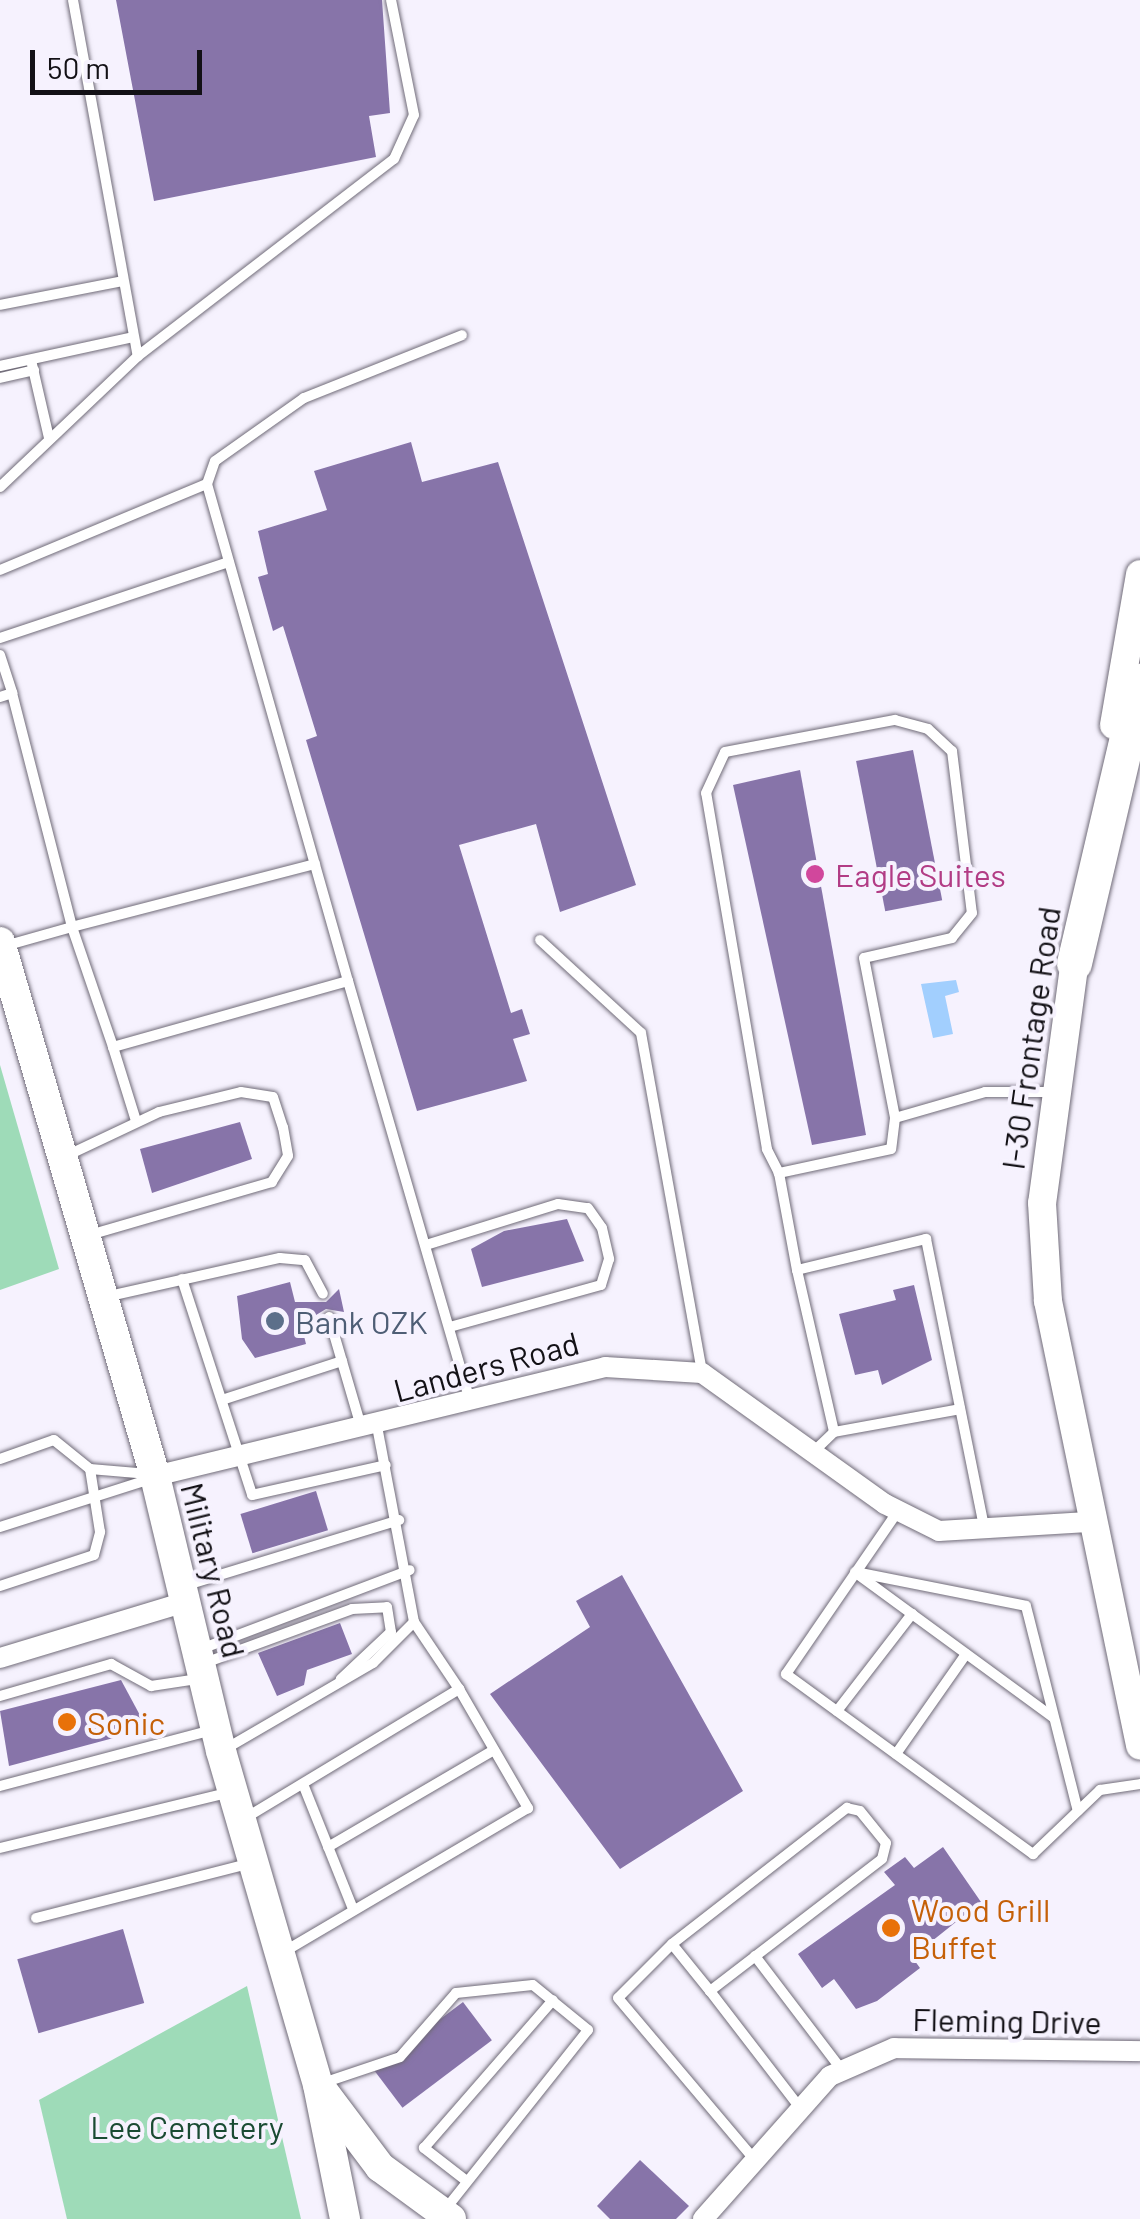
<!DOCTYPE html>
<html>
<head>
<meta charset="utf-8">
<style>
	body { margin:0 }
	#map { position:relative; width:1140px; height:2219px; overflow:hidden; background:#f6f2fe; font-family:Barlow,sans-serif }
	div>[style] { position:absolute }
	.green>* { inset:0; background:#9edbb8 }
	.water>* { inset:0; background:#a2cffe }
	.building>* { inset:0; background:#8774a9; transform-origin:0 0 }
	.roads { filter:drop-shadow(0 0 2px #706b78) drop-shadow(0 0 2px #706b78) }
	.lane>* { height:10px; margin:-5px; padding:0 5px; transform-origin:5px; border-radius:5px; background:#fff }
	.street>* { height:20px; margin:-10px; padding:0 10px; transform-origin:10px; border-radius:10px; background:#fff }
	.secondary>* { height:28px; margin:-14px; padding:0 14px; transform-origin:14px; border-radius:14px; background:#fff }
	.primary>* { height:30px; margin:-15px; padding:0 15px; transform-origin:15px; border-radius:15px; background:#fff }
	.highway>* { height:35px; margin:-17.5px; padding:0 17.5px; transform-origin:17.5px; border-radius:17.5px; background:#fff }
	.dots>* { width:28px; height:28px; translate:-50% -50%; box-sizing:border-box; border:5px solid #f6f2fe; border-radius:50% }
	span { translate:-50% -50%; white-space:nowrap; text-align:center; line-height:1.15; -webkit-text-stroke:8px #f6f2fe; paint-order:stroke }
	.hotel-label { font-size:32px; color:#b23c85 }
	.left { translate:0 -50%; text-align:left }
	.street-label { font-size:32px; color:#131116 }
	.service-label { font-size:32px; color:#4e5e75 }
	.food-label { font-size:32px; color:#c56008 }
	.park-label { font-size:32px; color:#1a4b33 }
	.scale { position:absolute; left:30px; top:50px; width:172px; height:45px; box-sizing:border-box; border:5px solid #131116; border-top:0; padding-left:12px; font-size:30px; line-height:35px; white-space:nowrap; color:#131116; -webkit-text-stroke:8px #f6f2fe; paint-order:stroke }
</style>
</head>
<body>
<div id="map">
	<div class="green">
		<div style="clip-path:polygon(0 1065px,59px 1269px,0 1290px)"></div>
		<div style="clip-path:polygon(247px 1986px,301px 2219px,67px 2219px,39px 2100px)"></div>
	</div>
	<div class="water">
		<div style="clip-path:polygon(956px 980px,959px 992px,945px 996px,953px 1034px,933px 1038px,921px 984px)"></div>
	</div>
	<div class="building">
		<div style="clip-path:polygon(116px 0,382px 0,390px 113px,369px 116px,376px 157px,154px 201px)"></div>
		<div style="clip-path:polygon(411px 442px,422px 482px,498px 462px,636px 885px,560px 912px,536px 824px,459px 845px,511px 1013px,522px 1009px,530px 1034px,513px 1039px,527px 1081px,417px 1111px,306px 740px,317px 736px,283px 626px,273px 631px,258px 577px,268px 574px,258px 531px,327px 510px,314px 471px)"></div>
		<div style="left:913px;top:750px;width:153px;height:58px;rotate:79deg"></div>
		<div style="clip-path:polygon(800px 770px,866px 1135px,812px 1145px,733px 785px)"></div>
		<div style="clip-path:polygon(240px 1122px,252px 1159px,152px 1193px,140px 1149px)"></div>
		<div style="clip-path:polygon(567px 1219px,584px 1261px,482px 1287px,471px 1249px,504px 1231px)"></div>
		<div style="clip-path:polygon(290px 1282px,295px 1302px,326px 1302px,339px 1289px,344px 1312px,326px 1309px,301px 1324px,306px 1344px,255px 1358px,242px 1339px,237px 1296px)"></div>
		<div style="clip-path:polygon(914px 1285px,932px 1360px,882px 1385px,878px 1370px,855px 1375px,839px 1314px,896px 1300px,893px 1290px)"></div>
		<div style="left:316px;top:1491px;width:41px;height:79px;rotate:73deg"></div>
		<div style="clip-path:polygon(622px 1575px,743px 1791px,620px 1869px,490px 1694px,590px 1627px,576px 1601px)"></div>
		<div style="clip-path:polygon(340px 1623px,352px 1654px,307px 1670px,304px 1685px,277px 1696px,258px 1653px)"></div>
		<div style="clip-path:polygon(121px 1680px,142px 1719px,136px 1732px,9px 1766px,0 1711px)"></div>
		<div style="clip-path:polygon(943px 1847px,981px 1902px,912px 1957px,920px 1968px,877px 2001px,856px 2009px,834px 1979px,822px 1988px,798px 1954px,895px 1885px,884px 1872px,905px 1857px,914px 1868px)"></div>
		<div style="left:123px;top:1929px;width:77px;height:110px;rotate:74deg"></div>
		<div style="left:463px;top:2002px;width:48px;height:112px;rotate:53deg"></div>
		<div style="clip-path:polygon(640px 2160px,689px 2206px,676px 2219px,610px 2219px,597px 2206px)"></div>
	</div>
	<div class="roads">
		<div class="lane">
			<div style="left:73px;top:0;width:362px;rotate:79.7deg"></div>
			<div style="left:0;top:305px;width:125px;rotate:-11deg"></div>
			<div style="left:31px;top:360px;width:80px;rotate:77deg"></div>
			<div style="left:0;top:366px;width:136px;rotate:-12.3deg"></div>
			<div style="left:0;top:378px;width:35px;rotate:-13deg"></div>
			<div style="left:0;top:487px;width:190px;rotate:-43.5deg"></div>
			<div style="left:138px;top:356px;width:323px;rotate:-37.6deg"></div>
			<div style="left:394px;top:159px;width:48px;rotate:-65.6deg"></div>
			<div style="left:414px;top:115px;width:117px;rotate:-101.3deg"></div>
			<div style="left:0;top:570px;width:224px;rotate:-22.6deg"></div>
			<div style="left:0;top:638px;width:241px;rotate:-18.4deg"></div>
			<div style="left:0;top:655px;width:40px;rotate:72deg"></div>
			<div style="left:0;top:697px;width:13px;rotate:-18deg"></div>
			<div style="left:12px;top:693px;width:242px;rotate:75.6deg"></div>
			<div style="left:72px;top:927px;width:70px;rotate:164.2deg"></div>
			<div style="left:315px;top:864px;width:251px;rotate:165.5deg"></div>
			<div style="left:72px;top:927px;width:127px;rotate:71.1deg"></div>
			<div style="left:113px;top:1047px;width:244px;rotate:-15.7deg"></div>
			<div style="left:348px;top:981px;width:437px;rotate:73.8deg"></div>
			<div style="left:540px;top:940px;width:137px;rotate:42.6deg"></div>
			<div style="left:641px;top:1033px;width:345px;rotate:79.8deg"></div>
			<div style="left:348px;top:981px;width:517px;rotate:-105.84deg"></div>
			<div style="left:207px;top:484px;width:24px;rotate:-71deg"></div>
			<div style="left:215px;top:461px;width:109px;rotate:-35.3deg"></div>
			<div style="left:304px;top:398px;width:170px;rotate:-21.7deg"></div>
			<div style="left:113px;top:1047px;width:77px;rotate:72.7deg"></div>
			<div style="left:895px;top:1118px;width:94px;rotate:-16.1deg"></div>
			<div style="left:985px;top:1092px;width:67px"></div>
			<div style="left:66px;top:1156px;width:103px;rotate:-25.3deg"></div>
			<div style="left:159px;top:1112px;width:84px;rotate:-13.7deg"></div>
			<div style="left:241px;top:1092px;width:32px;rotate:9deg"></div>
			<div style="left:273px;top:1097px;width:32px;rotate:72deg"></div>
			<div style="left:283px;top:1127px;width:29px;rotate:80deg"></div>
			<div style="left:288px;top:1156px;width:31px;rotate:122deg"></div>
			<div style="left:272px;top:1182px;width:191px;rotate:163.8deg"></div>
			<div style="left:779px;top:1173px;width:27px;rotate:-117deg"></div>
			<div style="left:767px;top:1149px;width:361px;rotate:-99.7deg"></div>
			<div style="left:706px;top:793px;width:45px;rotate:-65.1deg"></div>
			<div style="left:725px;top:752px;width:173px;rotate:-10.7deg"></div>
			<div style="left:895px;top:720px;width:34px;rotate:15deg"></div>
			<div style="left:928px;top:729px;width:33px;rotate:43deg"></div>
			<div style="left:952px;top:751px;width:163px;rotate:83deg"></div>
			<div style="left:972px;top:913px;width:32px;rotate:129deg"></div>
			<div style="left:952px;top:938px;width:90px;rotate:167.2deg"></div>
			<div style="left:864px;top:958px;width:163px;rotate:79deg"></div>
			<div style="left:895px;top:1118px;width:31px;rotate:97deg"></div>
			<div style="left:891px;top:1149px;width:115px;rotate:167.9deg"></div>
			<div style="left:779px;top:1173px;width:99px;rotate:79.5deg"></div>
			<div style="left:797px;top:1270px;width:133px;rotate:-13.5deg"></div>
			<div style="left:926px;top:1239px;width:298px;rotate:78.6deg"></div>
			<div style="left:426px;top:1245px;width:138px;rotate:-17.3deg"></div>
			<div style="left:558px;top:1204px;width:30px;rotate:8deg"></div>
			<div style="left:588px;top:1208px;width:24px;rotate:55deg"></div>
			<div style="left:602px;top:1228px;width:32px;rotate:77deg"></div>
			<div style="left:609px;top:1259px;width:27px;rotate:107deg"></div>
			<div style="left:601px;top:1285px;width:157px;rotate:164.5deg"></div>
			<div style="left:797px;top:1270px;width:166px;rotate:77.1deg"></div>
			<div style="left:834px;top:1432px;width:28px;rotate:136deg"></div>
			<div style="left:182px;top:1279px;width:227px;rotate:72deg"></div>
			<div style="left:252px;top:1495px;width:137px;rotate:-12.6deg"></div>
			<div style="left:105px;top:1297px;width:179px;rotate:-12.6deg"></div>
			<div style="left:280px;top:1258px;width:25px;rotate:5deg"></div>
			<div style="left:305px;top:1260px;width:38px;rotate:62deg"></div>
			<div style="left:329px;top:1317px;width:118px;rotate:73.7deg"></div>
			<div style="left:225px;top:1399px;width:123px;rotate:-18deg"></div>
			<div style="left:834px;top:1432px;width:128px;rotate:-10.3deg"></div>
			<div style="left:0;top:1459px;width:57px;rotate:-19.4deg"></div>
			<div style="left:54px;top:1440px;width:46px;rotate:38.9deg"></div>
			<div style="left:90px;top:1469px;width:59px;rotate:4.8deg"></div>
			<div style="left:898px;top:1511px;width:198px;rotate:124.5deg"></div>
			<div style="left:786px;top:1674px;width:306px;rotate:36.1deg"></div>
			<div style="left:1033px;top:1854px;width:93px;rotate:-43.7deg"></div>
			<div style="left:1100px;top:1790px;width:40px;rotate:-8.5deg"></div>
			<div style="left:0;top:1527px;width:157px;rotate:-17.7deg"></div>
			<div style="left:855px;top:1572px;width:174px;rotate:11.2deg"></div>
			<div style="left:1026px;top:1606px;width:211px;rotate:75.8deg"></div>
			<div style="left:860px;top:1576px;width:240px;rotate:36.2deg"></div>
			<div style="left:187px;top:1585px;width:222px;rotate:-17deg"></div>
			<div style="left:0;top:1586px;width:99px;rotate:-18.3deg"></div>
			<div style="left:94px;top:1555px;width:24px;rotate:-75deg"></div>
			<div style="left:100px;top:1532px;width:64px;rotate:-99deg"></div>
			<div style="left:414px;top:1622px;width:81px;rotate:56.1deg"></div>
			<div style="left:201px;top:1649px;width:223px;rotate:-20.7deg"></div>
			<div style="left:202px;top:1664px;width:160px;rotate:-20.1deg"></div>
			<div style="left:352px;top:1609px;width:35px;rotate:-3deg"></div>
			<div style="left:387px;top:1607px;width:25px;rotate:81deg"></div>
			<div style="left:391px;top:1632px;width:69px;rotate:136.8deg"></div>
			<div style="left:0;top:1696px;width:116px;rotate:-16.1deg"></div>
			<div style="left:111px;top:1664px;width:46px;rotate:28.8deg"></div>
			<div style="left:151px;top:1686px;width:48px;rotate:-8.5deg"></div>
			<div style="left:837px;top:1711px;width:123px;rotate:-52.3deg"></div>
			<div style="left:227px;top:1748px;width:169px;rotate:-30.2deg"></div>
			<div style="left:373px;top:1663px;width:58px;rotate:-45deg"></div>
			<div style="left:414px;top:1622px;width:199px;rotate:-100.7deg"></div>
			<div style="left:896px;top:1754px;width:122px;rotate:-55deg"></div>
			<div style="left:303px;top:1784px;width:135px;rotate:68.2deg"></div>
			<div style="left:0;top:1786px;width:219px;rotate:-14.8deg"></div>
			<div style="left:247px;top:1817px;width:248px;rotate:-31.1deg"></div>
			<div style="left:459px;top:1689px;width:138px;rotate:59.9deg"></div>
			<div style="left:528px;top:1808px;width:283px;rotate:149.5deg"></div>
			<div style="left:328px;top:1847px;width:192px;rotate:-30.3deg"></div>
			<div style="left:0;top:1848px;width:234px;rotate:-13.6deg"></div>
			<div style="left:36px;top:1918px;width:223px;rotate:-14.3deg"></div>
			<div style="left:672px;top:1944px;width:76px;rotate:135deg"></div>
			<div style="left:618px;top:1998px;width:212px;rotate:49.8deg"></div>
			<div style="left:755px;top:1956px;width:143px;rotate:52.7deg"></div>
			<div style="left:710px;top:1991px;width:60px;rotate:-129deg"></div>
			<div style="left:672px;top:1944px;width:222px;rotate:-37.9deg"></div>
			<div style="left:847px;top:1808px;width:13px;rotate:13deg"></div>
			<div style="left:860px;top:1811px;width:41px;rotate:50.9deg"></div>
			<div style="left:886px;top:1843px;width:16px;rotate:104deg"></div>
			<div style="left:882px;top:1859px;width:217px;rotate:142.5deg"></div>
			<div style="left:710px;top:1991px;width:149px;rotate:52.4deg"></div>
			<div style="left:320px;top:2084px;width:84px;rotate:-18.6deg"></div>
			<div style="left:400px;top:2057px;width:85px;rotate:-48.8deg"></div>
			<div style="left:456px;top:1993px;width:77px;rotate:-5.9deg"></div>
			<div style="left:533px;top:1985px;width:71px;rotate:39.3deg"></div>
			<div style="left:588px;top:2030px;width:230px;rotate:128.5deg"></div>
			<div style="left:464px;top:2179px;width:51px;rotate:-142.2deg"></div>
			<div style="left:424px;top:2148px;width:196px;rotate:-48.9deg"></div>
		</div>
		<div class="street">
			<div style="left:155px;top:1476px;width:463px;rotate:-13.6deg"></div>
			<div style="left:605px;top:1367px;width:97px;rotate:3.5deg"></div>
			<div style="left:702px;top:1373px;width:225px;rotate:35.6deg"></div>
			<div style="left:885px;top:1504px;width:60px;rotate:26.6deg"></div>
			<div style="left:939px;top:1531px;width:149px;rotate:-3.5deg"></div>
			<div style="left:0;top:1658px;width:194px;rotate:-16.8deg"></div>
			<div style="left:703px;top:2219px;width:191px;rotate:-48.4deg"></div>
			<div style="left:830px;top:2076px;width:70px;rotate:-23.6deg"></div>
			<div style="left:894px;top:2048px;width:246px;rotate:0.7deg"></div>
		</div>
		<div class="secondary">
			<div style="left:1114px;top:725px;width:153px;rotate:-80.2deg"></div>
			<div style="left:1077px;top:945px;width:260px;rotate:97.7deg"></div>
			<div style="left:1042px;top:1203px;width:98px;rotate:86.5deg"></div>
			<div style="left:1048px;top:1301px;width:454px;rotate:78.3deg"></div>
		</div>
		<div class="primary">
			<div style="left:0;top:942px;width:556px;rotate:73.81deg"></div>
			<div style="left:155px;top:1476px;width:283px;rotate:76.5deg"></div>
			<div style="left:221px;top:1751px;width:348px;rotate:73.8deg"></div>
			<div style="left:318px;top:2085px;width:137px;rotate:78.6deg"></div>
			<div style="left:323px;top:2091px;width:95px;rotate:53.1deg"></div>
			<div style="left:380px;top:2167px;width:88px;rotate:36.2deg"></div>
		</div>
		<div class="highway">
			<div style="left:1074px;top:963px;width:290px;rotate:-76.8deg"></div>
		</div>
	</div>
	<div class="dots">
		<div style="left:815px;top:874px;background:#d1479c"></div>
		<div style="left:275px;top:1321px;background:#5c6f8a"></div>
		<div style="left:67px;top:1722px;background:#e8710a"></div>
		<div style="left:891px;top:1928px;background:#e8710a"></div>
	</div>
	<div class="hotel-label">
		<span class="left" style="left:835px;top:874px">Eagle Suites</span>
	</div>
	<div class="street-label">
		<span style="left:1030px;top:1038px;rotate:-82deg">I-30 Frontage Road</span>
		<span style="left:486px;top:1366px;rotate:-15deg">Landers Road</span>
		<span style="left:214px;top:1570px;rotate:76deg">Military Road</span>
		<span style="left:1007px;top:2020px;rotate:1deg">Fleming Drive</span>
	</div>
	<div class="service-label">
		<span class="left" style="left:295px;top:1321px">Bank OZK</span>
	</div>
	<div class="food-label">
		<span class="left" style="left:87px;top:1722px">Sonic</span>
		<span class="left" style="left:911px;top:1928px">Wood Grill<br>Buffet</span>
	</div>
	<div class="park-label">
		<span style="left:187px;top:2126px">Lee Cemetery</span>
	</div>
	<div class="scale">50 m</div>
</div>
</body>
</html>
